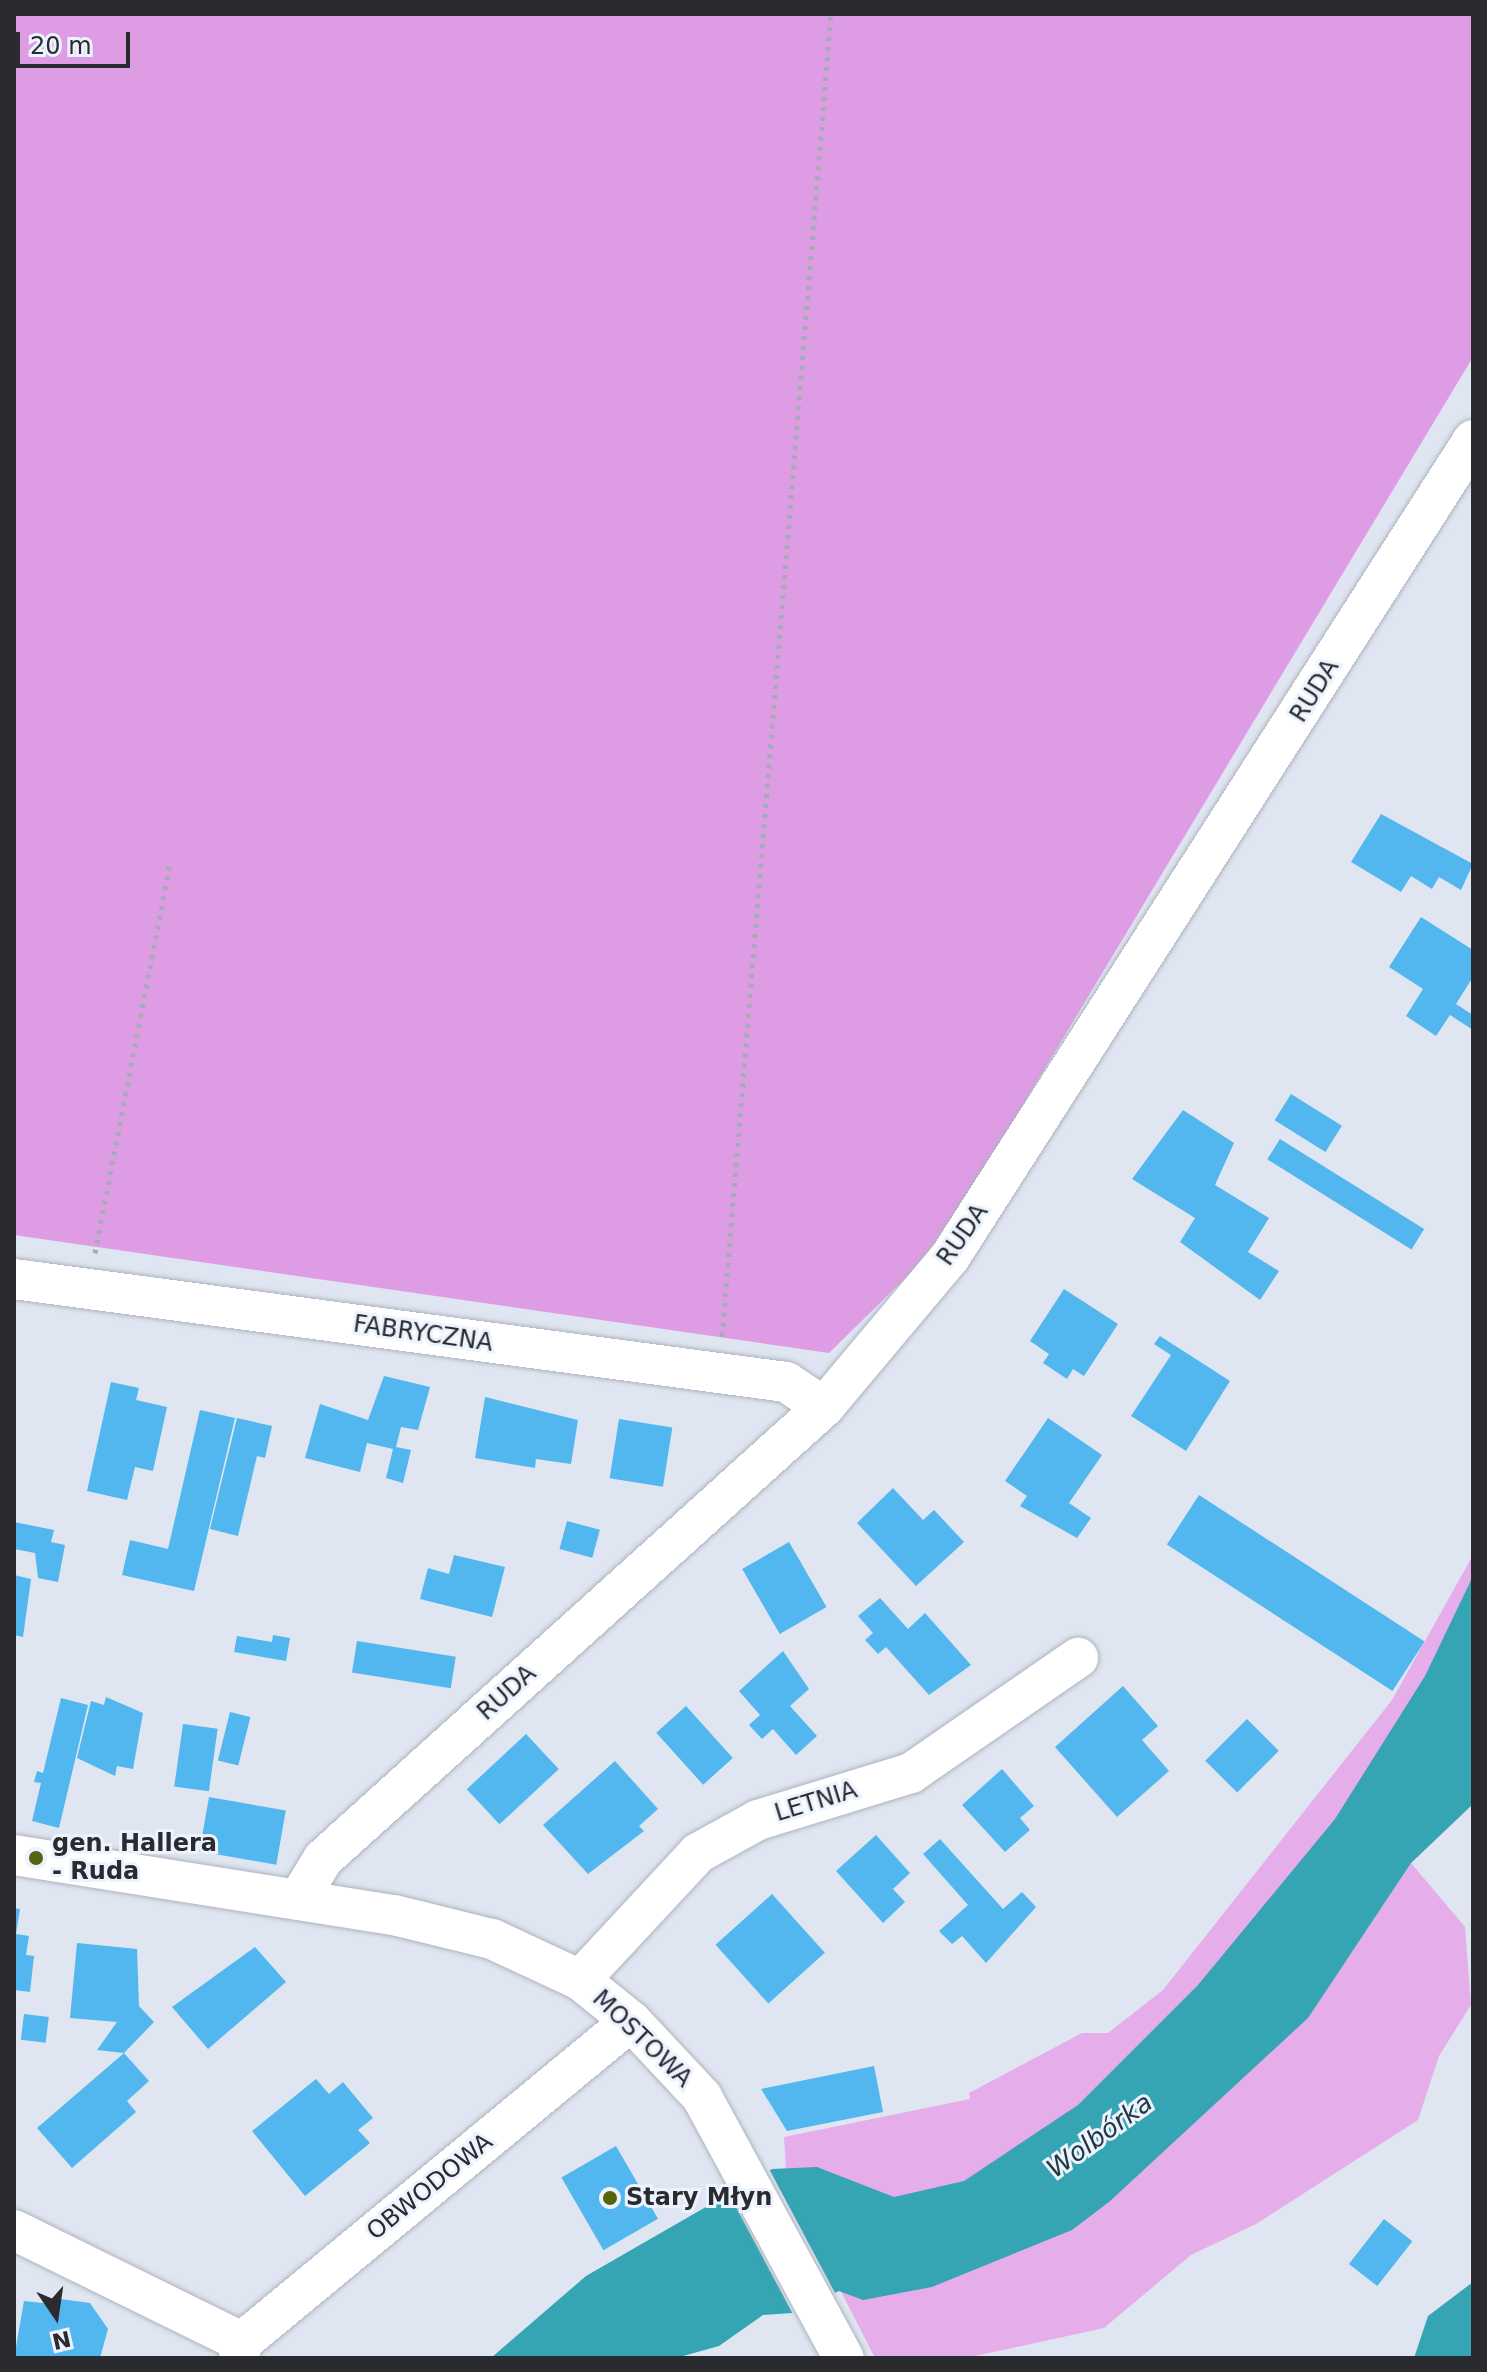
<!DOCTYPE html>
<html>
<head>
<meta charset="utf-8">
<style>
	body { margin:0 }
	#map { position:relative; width:1487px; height:2372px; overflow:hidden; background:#dfe5f1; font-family:"DejaVu Sans",sans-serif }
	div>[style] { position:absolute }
	.green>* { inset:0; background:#e5aeeb }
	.forest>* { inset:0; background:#de9ce5 }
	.water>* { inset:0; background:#35a4b3 }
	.pier>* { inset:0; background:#dfe5f1; transform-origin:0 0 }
	.building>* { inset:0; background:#52b7ef; transform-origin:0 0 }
	.path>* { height:5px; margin-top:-2.5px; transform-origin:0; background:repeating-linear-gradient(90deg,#a6abb5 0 4px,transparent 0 10px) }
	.roads { filter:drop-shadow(0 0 2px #aeb3bf) drop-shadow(0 0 2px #aeb3bf) }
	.minor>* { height:40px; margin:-20px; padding:0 20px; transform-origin:20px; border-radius:20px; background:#fff }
	.dots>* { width:22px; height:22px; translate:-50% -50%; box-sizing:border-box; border:4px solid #ecf2fe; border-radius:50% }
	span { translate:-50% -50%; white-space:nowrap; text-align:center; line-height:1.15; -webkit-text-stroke:6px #ecf2fe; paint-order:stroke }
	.street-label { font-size:24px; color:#292b2f }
	.poi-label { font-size:24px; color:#292b2f; font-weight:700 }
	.left { translate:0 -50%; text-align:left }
	.water-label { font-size:26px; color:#20393c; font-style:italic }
	.frame { position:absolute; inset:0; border:16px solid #292b2f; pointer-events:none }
	.north { position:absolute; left:16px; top:2276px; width:80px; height:80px; -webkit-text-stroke:6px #ecf2fe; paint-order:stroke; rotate:167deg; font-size:22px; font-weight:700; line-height:32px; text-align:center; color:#292b2f }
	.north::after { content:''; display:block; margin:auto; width:28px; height:36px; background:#292b2f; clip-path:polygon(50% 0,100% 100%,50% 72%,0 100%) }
	.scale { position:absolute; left:16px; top:32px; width:114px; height:36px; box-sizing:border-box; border:4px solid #292b2f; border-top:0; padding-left:10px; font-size:24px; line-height:28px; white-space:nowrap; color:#292b2f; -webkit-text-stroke:6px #ecf2fe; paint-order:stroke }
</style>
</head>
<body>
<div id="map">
	<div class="green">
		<div style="clip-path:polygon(1473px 1555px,1473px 1804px,1411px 1863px,1465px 1927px,1471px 2005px,1439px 2056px,1418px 2120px,1256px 2224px,1191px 2255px,1104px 2328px,966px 2358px,875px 2358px,787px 2186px,784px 2137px,970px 2099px,969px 2093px,1082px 2033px,1108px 2033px,1163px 1990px,1392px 1700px)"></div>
	</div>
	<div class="forest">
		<div style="clip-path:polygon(14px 14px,1473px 14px,1473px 357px,938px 1246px,829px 1353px,14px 1235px)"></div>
	</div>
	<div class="water">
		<div style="clip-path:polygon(1473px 1576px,1473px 1804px,1411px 1863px,1308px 2018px,1109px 2202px,1072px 2230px,932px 2287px,863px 2300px,839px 2291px,792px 2313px,763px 2315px,719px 2346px,676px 2358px,491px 2358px,586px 2276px,772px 2169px,817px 2167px,894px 2197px,964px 2181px,1078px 2105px,1198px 1985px,1335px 1819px,1425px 1676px)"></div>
		<div style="clip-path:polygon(1473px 2282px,1473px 2358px,1414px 2358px,1428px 2316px)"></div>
	</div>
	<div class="pier">
		<div style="left:768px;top:2167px;width:147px;height:47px;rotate:62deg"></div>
	</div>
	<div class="building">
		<div style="clip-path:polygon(1381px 814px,1473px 864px,1461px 890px,1439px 877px,1432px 889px,1411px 876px,1401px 892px,1351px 862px)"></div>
		<div style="clip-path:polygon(1421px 917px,1473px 950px,1473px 977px,1456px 1004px,1473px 1015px,1473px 1030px,1450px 1015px,1436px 1036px,1406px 1016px,1423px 989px,1389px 967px)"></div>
		<div style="left:1291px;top:1094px;width:60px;height:31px;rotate:32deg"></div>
		<div style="clip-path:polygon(1183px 1110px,1234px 1143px,1215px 1185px,1269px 1218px,1248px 1252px,1279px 1271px,1260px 1300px,1180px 1242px,1195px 1218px,1132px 1179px)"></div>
		<div style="left:1280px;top:1139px;width:170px;height:24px;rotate:32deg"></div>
		<div style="clip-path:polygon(1064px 1289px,1118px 1324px,1084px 1376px,1073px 1369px,1067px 1379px,1043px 1363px,1049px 1354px,1030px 1341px)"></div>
		<div style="clip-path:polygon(1160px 1336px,1230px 1381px,1186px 1451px,1131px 1416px,1171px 1355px,1154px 1344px)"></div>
		<div style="clip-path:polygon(384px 1376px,430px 1387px,418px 1430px,401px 1427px,396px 1447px,411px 1450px,403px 1483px,386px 1478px,393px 1449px,367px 1443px,360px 1472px,305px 1458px,320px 1404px,368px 1420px)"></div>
		<div style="clip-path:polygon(111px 1382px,139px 1388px,136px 1400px,167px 1407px,153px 1471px,135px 1467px,127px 1500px,87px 1491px)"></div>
		<div style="clip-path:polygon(485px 1397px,578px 1420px,571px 1464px,536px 1459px,535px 1468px,475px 1458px)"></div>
		<div style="clip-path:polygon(200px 1410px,235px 1418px,194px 1591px,122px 1575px,130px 1540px,168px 1549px)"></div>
		<div style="clip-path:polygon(237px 1418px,272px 1426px,265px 1458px,257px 1456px,238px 1536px,210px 1529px)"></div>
		<div style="clip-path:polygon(1048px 1418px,1102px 1455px,1069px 1503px,1091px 1518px,1077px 1538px,1020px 1506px,1027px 1496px,1005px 1481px)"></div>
		<div style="left:619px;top:1419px;width:54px;height:60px;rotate:9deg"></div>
		<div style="clip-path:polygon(893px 1488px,923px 1520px,934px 1510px,964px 1542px,916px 1586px,857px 1523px)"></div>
		<div style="left:1199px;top:1495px;width:269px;height:59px;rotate:33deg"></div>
		<div style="left:567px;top:1521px;width:34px;height:29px;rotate:15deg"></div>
		<div style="clip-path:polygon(14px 1522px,54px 1530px,51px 1542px,65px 1545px,58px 1582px,38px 1578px,35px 1553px,14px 1549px)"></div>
		<div style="left:789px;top:1542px;width:75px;height:54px;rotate:60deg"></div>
		<div style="clip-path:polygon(454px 1555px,505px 1567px,492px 1617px,420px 1599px,428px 1568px,449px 1574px)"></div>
		<div style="clip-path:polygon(14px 1575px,31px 1579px,23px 1637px,14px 1635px)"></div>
		<div style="clip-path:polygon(880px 1598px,908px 1629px,925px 1613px,971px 1665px,929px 1695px,886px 1647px,878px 1654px,865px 1640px,873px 1633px,858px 1616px)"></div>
		<div style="clip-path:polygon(273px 1635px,290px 1638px,286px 1661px,234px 1652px,237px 1636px,272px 1642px)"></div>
		<div style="left:357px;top:1641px;width:100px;height:32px;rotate:9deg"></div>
		<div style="clip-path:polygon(783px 1651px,809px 1689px,790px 1706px,817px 1736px,796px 1755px,773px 1729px,762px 1739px,749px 1725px,760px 1715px,739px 1691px)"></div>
		<div style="clip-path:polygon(1123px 1686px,1158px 1726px,1142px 1740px,1169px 1771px,1117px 1817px,1055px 1747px)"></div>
		<div style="clip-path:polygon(106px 1697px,143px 1713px,133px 1769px,117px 1766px,115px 1776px,77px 1758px,91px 1701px,104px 1705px)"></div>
		<div style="clip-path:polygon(61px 1698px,88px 1705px,59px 1828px,32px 1821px,41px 1783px,34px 1782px,37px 1771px,43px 1773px)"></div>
		<div style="left:686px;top:1706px;width:70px;height:40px;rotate:48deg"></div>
		<div style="left:230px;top:1712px;width:21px;height:50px;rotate:14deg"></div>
		<div style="left:1247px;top:1719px;width:45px;height:59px;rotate:45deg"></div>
		<div style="left:183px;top:1724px;width:35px;height:63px;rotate:8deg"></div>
		<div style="left:526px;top:1734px;width:48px;height:81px;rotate:47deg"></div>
		<div style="clip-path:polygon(615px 1761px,658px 1809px,639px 1826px,644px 1831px,588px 1874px,543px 1825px)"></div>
		<div style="clip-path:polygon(1002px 1769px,1034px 1806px,1020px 1818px,1030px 1830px,1005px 1852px,962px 1805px)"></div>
		<div style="left:209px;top:1797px;width:78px;height:55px;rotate:10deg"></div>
		<div style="clip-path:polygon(876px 1835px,910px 1873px,893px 1889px,905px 1902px,883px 1923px,836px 1871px)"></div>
		<div style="clip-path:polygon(940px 1839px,1003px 1909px,1022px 1892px,1036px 1907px,986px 1963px,962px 1936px,952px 1944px,939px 1931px,968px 1905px,923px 1854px)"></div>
		<div style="left:772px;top:1894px;width:79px;height:76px;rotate:48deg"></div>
		<div style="clip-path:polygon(14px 1908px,20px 1909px,16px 1934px,29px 1936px,26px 1955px,34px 1956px,30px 1992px,14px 1990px)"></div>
		<div style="clip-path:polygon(77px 1943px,137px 1949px,139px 2006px,154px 2022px,124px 2053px,97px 2050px,117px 2022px,70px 2018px)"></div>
		<div style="clip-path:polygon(255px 1947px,286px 1982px,208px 2049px,172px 2007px)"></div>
		<div style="left:24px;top:2014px;width:25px;height:26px;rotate:7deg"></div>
		<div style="clip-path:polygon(124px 2053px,149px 2081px,127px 2101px,136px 2112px,72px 2168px,37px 2128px)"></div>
		<div style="clip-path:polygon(874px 2066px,883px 2112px,787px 2131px,761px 2089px)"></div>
		<div style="clip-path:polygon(316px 2079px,329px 2094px,343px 2082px,373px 2118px,358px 2130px,370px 2143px,305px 2196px,252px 2131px)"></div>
		<div style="left:616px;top:2146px;width:84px;height:63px;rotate:60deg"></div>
		<div style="left:1384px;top:2219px;width:36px;height:57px;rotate:38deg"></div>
		<div style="clip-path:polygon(53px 2298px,90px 2303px,108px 2329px,100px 2358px,14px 2358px,24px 2301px,52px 2304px)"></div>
	</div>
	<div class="path">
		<div style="left:95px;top:1253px;width:400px;rotate:-79.1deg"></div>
		<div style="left:722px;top:1336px;width:1326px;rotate:-85.29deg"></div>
	</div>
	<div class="roads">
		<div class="minor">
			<div style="left:14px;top:1279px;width:779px;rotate:7.6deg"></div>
			<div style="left:786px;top:1382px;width:45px;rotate:33.3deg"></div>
			<div style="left:14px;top:1855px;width:385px;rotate:9deg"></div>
			<div style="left:394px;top:1915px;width:101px;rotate:13.8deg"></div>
			<div style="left:492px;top:1939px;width:97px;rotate:25deg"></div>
			<div style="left:580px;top:1980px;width:65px;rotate:38.8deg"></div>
			<div style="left:631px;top:2021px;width:104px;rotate:46.9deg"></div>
			<div style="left:702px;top:2097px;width:297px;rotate:61.5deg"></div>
			<div style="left:298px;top:1900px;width:48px;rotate:-58.6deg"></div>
			<div style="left:323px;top:1859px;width:675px;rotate:-42.06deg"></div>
			<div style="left:824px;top:1407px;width:196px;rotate:-50deg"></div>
			<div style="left:950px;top:1257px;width:970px;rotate:-57.37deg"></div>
			<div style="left:580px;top:1980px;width:173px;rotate:-47.1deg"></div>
			<div style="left:698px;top:1853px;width:68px;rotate:-28.8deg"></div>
			<div style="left:758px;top:1820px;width:160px;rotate:-17.1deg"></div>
			<div style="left:911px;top:1773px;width:203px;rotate:-34.6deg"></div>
			<div style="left:14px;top:2230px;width:254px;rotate:26.2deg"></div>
			<div style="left:239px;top:2358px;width:16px;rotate:-79deg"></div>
			<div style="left:242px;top:2342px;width:504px;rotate:-39.53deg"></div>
		</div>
	</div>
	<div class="dots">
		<div style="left:36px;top:1858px;background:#53640c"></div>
		<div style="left:610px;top:2198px;background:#53640c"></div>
	</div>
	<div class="street-label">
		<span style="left:1315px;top:691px;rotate:-58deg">RUDA</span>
		<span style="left:963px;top:1235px;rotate:-55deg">RUDA</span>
		<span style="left:423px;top:1334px;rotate:8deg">FABRYCZNA</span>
		<span style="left:507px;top:1693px;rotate:-42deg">RUDA</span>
		<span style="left:816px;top:1802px;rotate:-17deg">LETNIA</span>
		<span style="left:642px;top:2039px;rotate:44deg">MOSTOWA</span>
		<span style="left:430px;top:2187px;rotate:-39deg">OBWODOWA</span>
	</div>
	<div class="poi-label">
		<span class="left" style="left:52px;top:1858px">gen. Hallera<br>- Ruda</span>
		<span class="left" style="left:626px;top:2198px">Stary Młyn</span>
	</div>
	<div class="water-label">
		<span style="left:1100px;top:2136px;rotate:-36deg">Wolbórka</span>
	</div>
	<div class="frame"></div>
	<div class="north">N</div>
	<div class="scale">20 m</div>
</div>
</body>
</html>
